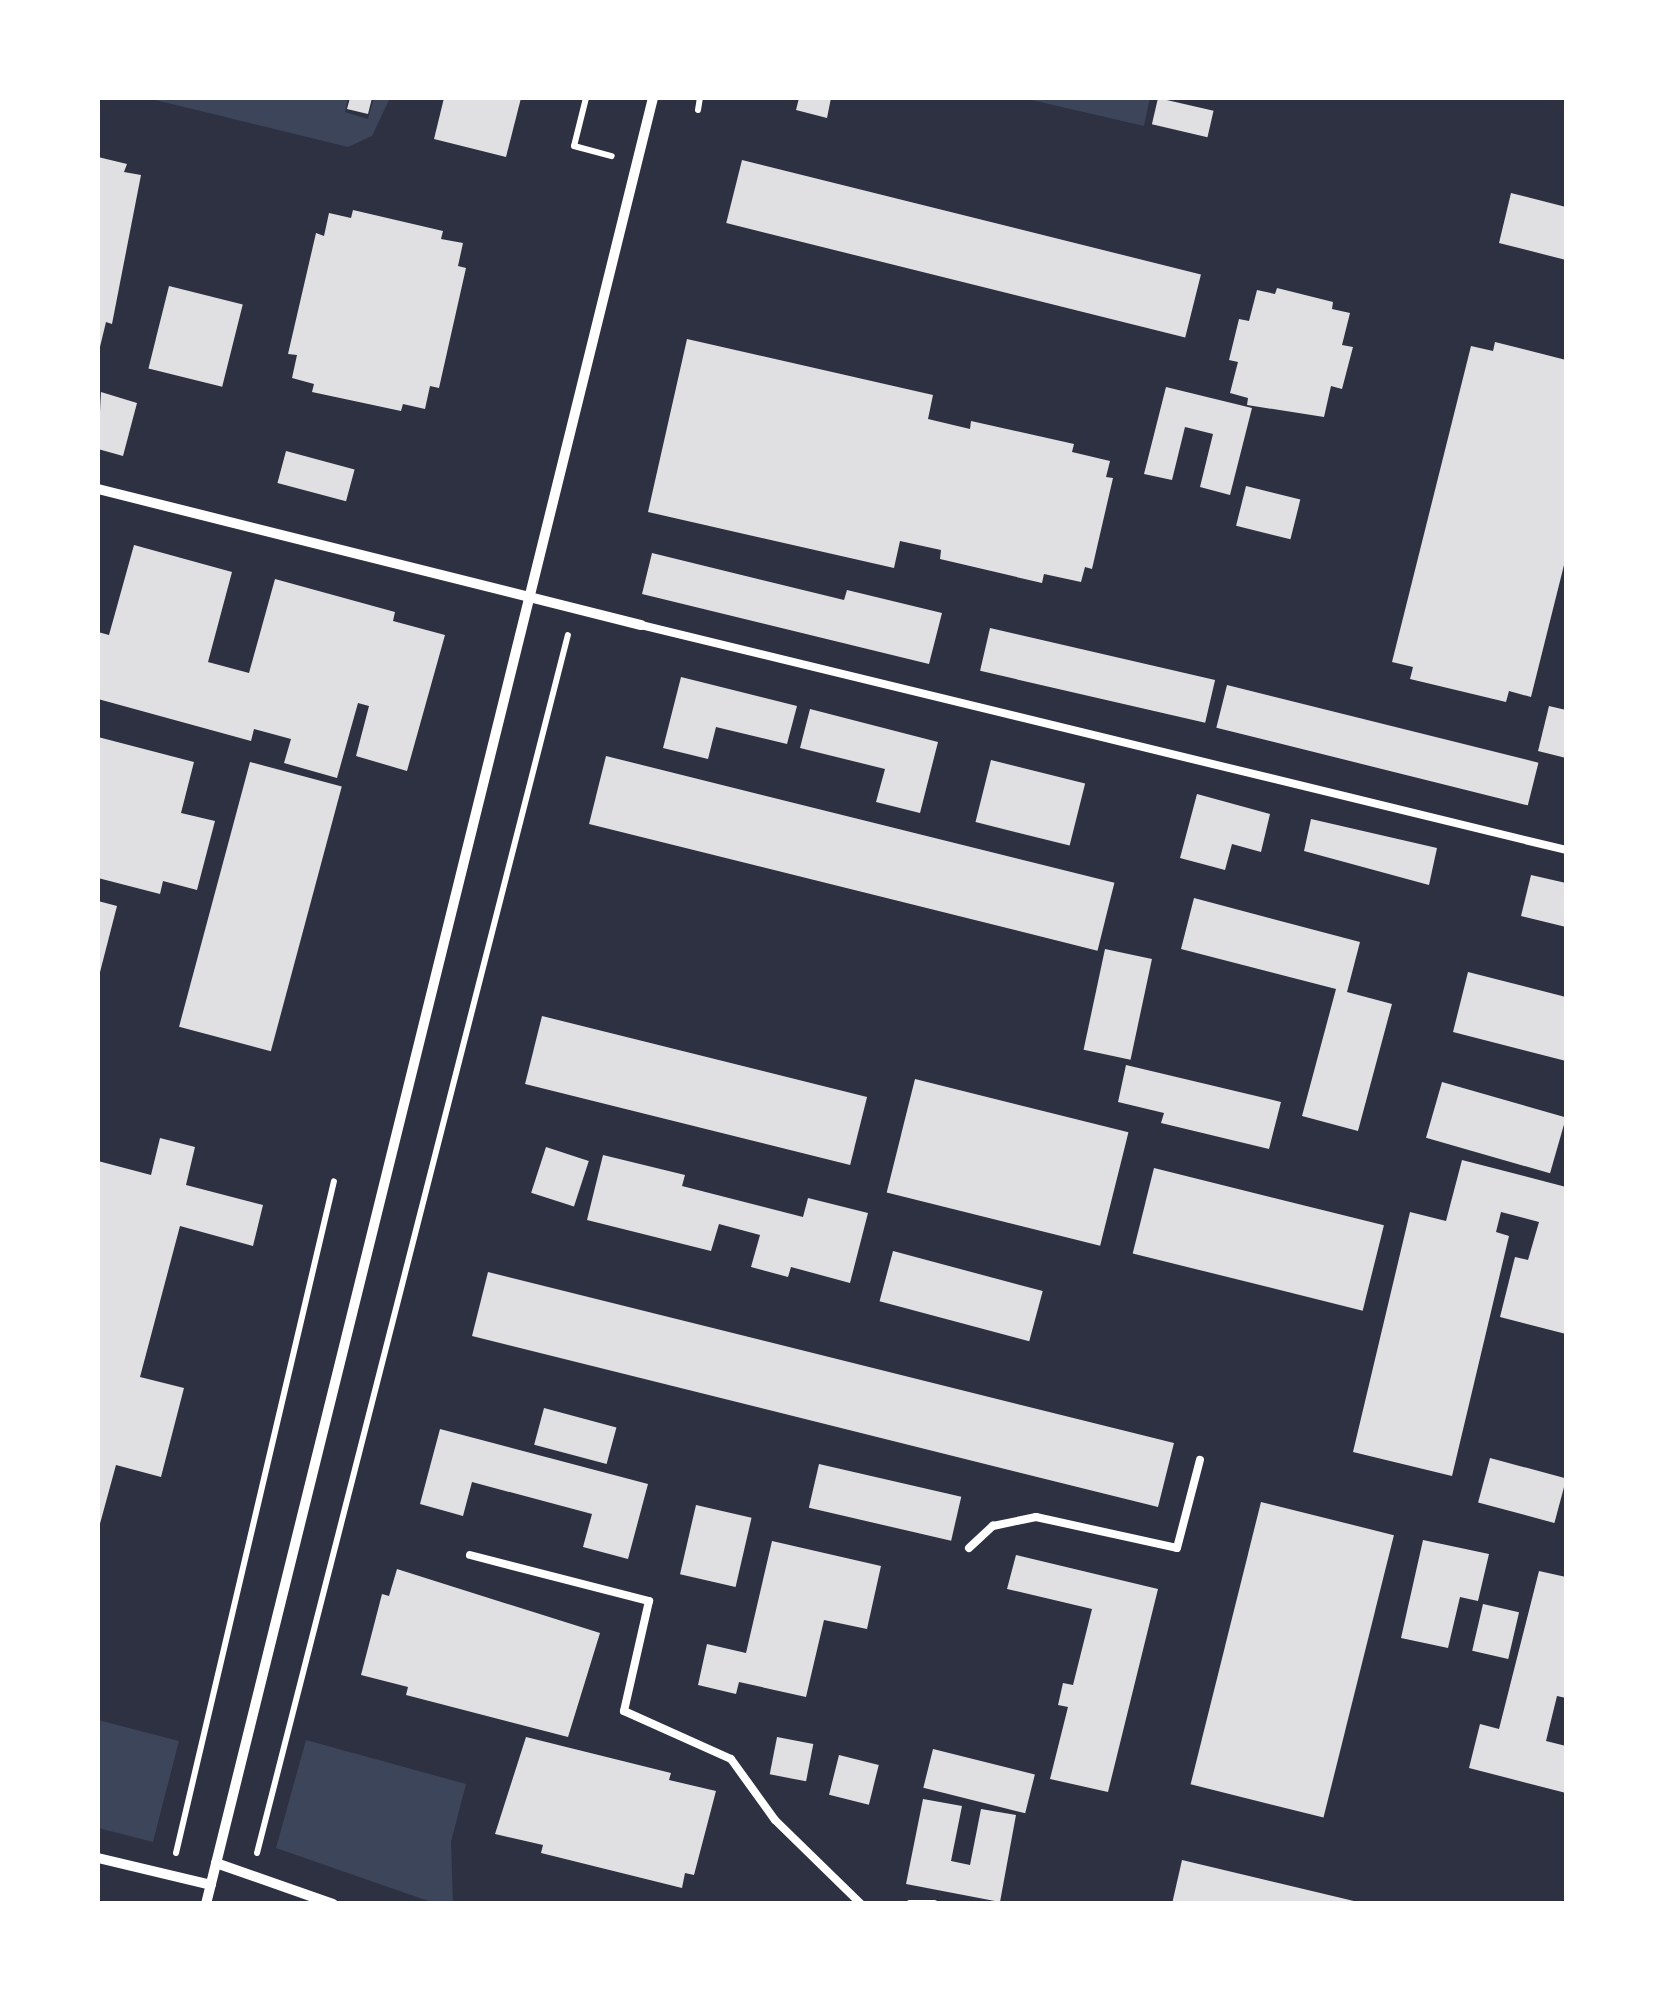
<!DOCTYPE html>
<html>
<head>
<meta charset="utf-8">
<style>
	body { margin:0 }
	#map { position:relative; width:1664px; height:2001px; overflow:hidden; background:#2d3142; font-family:"DM Sans",sans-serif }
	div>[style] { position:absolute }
	.green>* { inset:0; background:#3c4559 }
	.building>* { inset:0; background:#e0e0e3; transform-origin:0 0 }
	.path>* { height:6px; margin:-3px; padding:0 3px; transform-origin:3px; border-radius:3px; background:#fff }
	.service>* { height:8px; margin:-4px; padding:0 4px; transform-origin:4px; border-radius:4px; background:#fff }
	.minor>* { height:10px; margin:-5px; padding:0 5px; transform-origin:5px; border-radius:5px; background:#fff }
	span { translate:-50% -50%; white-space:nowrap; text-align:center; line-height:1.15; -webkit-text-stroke:9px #fff; paint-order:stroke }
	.frame { position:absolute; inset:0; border:100px solid #fff; pointer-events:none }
</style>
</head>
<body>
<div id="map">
	<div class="green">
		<div style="clip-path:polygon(147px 98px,348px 98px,345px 112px,368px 119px,374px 98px,390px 98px,372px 136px,348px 147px)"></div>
		<div style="clip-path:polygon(1023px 98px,1150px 98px,1144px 126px)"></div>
		<div style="clip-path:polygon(98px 1720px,179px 1741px,153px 1842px,98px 1828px)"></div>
		<div style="clip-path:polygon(306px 1740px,466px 1784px,451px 1842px,453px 1903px,434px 1903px,276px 1848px)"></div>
	</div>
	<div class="building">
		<div style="clip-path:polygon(350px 98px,372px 98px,368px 114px,347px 109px)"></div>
		<div style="clip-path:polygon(444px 98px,521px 98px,506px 157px,434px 139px)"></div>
		<div style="clip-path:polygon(799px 98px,831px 98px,827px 118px,796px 110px)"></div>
		<div style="left:1158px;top:98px;width:57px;height:27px;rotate:13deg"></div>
		<div style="clip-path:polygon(98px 157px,127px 164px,124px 172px,141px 175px,112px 324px,106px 322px,99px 351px)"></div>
		<div style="left:742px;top:160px;width:473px;height:65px;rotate:14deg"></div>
		<div style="clip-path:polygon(1511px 193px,1566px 207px,1566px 260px,1499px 243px)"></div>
		<div style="clip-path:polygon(353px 210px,443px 231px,441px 239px,463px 243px,458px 266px,466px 268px,439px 388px,430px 386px,425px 409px,403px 404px,401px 411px,312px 392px,314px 384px,292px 378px,297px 355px,288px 354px,316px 233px,324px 236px,329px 213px,351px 218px)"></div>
		<div style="left:169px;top:286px;width:76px;height:85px;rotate:14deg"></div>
		<div style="clip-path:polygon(1277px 288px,1333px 302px,1332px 309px,1350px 313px,1342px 345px,1353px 347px,1342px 389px,1331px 386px,1324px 417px,1247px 405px,1248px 398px,1230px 393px,1238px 362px,1229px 360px,1239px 319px,1249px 321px,1257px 290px,1275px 294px)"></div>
		<div style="clip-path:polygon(687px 339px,933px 395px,928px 419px,970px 429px,971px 421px,1074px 444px,1072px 452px,1110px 461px,1106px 477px,1113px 478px,1092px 569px,1085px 567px,1081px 582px,1044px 574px,1042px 583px,940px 559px,941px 550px,900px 541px,894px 568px,648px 512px)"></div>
		<div style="clip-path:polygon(1495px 342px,1566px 360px,1566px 557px,1531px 697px,1509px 691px,1506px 702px,1410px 679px,1413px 667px,1392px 662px,1471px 346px,1493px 351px)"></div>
		<div style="clip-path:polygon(1166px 387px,1252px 408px,1230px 495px,1200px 487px,1213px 434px,1185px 427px,1172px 480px,1144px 474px)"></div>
		<div style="clip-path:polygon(101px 392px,137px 403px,123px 456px,98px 449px)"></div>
		<div style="left:286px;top:451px;width:71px;height:33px;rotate:15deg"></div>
		<div style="left:1246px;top:486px;width:56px;height:41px;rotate:14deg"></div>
		<div style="clip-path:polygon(134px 545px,232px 572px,208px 662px,249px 673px,275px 579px,395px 612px,393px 621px,445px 635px,407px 771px,356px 756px,369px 706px,358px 703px,337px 778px,284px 763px,291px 739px,254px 729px,251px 741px,98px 699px,98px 632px,109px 635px)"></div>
		<div style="clip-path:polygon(652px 553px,844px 600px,847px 590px,942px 613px,929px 664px,642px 594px)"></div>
		<div style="left:990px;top:628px;width:231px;height:44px;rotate:13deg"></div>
		<div style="clip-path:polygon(681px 677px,797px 706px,787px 744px,716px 727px,708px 759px,663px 748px)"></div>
		<div style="left:1227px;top:685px;width:321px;height:44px;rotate:14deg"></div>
		<div style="clip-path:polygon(1549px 706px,1566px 710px,1566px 758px,1538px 751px)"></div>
		<div style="clip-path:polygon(810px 709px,938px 742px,920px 813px,876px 802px,885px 769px,800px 748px)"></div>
		<div style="clip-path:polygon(98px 737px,194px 762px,181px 813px,215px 821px,197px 890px,163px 881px,160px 894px,98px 878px)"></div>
		<div style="left:606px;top:756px;width:524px;height:70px;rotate:14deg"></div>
		<div style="left:991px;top:760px;width:97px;height:64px;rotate:14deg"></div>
		<div style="left:250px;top:762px;width:95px;height:274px;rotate:15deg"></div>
		<div style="clip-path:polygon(1197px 794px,1270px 814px,1261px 852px,1232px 844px,1225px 870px,1180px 858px)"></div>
		<div style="clip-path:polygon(1311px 819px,1437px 848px,1429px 885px,1304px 851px)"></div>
		<div style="clip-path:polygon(1531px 875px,1566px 883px,1566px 927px,1521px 916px)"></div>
		<div style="clip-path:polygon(1194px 898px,1360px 942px,1347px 992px,1392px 1004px,1358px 1131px,1302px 1116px,1336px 989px,1181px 949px)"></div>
		<div style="clip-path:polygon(98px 901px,117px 906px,99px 976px,98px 976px)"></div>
		<div style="left:1105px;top:949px;width:48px;height:103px;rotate:12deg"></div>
		<div style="clip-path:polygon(1468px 972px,1566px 997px,1566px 1061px,1453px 1032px)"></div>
		<div style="left:542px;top:1016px;width:335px;height:70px;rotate:14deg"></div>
		<div style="clip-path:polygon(1126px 1065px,1281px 1102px,1269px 1149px,1161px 1123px,1164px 1113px,1118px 1102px)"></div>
		<div style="left:915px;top:1079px;width:220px;height:117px;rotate:14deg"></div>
		<div style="left:1442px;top:1082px;width:129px;height:58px;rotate:16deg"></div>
		<div style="clip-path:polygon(160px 1138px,195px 1147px,186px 1185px,263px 1205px,253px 1246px,180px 1226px,140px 1377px,184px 1388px,161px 1477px,116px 1465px,98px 1531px,98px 1161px,151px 1175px)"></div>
		<div style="left:546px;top:1147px;width:45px;height:48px;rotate:18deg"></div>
		<div style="clip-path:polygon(603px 1155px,685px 1175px,682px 1186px,803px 1217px,808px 1198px,868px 1213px,850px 1283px,791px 1267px,788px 1277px,751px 1267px,760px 1235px,719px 1224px,711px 1251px,587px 1220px)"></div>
		<div style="clip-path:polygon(1462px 1160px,1566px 1187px,1566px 1334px,1500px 1317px,1515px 1257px,1528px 1260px,1539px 1222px,1501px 1212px,1496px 1232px,1509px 1236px,1452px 1476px,1353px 1452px,1410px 1212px,1446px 1221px)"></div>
		<div style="left:1154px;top:1168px;width:237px;height:88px;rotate:14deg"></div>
		<div style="left:893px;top:1251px;width:155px;height:52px;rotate:15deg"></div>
		<div style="left:488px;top:1272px;width:707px;height:66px;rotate:14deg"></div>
		<div style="left:544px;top:1408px;width:75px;height:38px;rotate:15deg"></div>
		<div style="clip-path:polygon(440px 1429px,648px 1484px,628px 1559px,583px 1547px,592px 1514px,472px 1482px,463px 1516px,420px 1504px)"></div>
		<div style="left:1490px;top:1458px;width:79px;height:46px;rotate:15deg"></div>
		<div style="left:819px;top:1464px;width:146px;height:45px;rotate:13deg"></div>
		<div style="left:1261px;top:1502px;width:137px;height:291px;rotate:14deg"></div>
		<div style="left:696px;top:1505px;width:57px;height:71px;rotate:13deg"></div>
		<div style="clip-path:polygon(1423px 1540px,1489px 1554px,1478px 1601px,1460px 1597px,1448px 1648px,1401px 1638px)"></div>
		<div style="clip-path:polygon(772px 1541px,881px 1566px,867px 1629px,824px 1620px,806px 1697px,739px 1682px,736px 1694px,698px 1685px,707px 1644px,746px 1653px)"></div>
		<div style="clip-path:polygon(1016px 1555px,1158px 1589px,1108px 1792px,1050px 1779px,1068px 1707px,1058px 1705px,1063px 1683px,1073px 1685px,1092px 1609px,1007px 1589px)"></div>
		<div style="clip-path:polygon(397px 1569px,600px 1633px,568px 1737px,406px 1695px,408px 1687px,361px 1675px,382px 1594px,389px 1596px)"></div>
		<div style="clip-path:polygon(1539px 1571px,1566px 1577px,1566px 1698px,1557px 1696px,1546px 1741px,1566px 1746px,1566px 1793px,1469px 1768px,1480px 1724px,1499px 1729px)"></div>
		<div style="left:1483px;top:1604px;width:37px;height:48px;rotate:13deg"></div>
		<div style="clip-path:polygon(526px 1737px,671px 1773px,669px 1780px,716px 1791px,694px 1875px,685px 1873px,682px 1888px,541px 1853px,543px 1845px,495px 1834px)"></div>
		<div style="left:777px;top:1737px;width:37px;height:38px;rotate:11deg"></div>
		<div style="left:933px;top:1749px;width:105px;height:40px;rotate:14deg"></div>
		<div style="left:839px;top:1755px;width:41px;height:41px;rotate:14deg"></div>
		<div style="clip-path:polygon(923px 1799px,962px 1806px,951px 1861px,970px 1865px,981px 1809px,1016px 1815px,1000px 1902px,906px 1884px)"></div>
		<div style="clip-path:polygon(1182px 1860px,1358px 1902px,1358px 1904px,1172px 1904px)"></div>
	</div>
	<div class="path">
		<div style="left:586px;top:98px;width:49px;rotate:104deg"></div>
		<div style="left:574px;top:146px;width:39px;rotate:15deg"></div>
		<div style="left:698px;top:110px;width:12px;rotate:-81deg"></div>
		<div style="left:176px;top:1853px;width:690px;rotate:-76.77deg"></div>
		<div style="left:257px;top:1853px;width:1257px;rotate:-75.68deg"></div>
	</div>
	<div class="service">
		<div style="left:641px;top:625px;width:952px;rotate:13.67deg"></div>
		<div style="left:969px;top:1548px;width:33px;rotate:-43deg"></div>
		<div style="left:993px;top:1526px;width:44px;rotate:-11.8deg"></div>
		<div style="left:1036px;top:1517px;width:144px;rotate:12.4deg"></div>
		<div style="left:1177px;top:1548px;width:91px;rotate:-75.4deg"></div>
		<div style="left:470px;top:1555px;width:185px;rotate:14.4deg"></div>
		<div style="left:649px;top:1601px;width:113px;rotate:102.8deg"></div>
		<div style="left:624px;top:1711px;width:117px;rotate:24.2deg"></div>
		<div style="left:731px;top:1759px;width:75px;rotate:54.2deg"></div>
		<div style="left:775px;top:1820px;width:120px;rotate:44.3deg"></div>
		<div style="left:910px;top:1904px;width:24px"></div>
	</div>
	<div class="minor">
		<div style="left:98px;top:489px;width:560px;rotate:14.06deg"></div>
		<div style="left:98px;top:1858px;width:116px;rotate:13.4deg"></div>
		<div style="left:216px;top:1863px;width:124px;rotate:19.3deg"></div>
		<div style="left:206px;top:1904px;width:1860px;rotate:-76.1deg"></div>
	</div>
	<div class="frame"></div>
</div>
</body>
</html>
